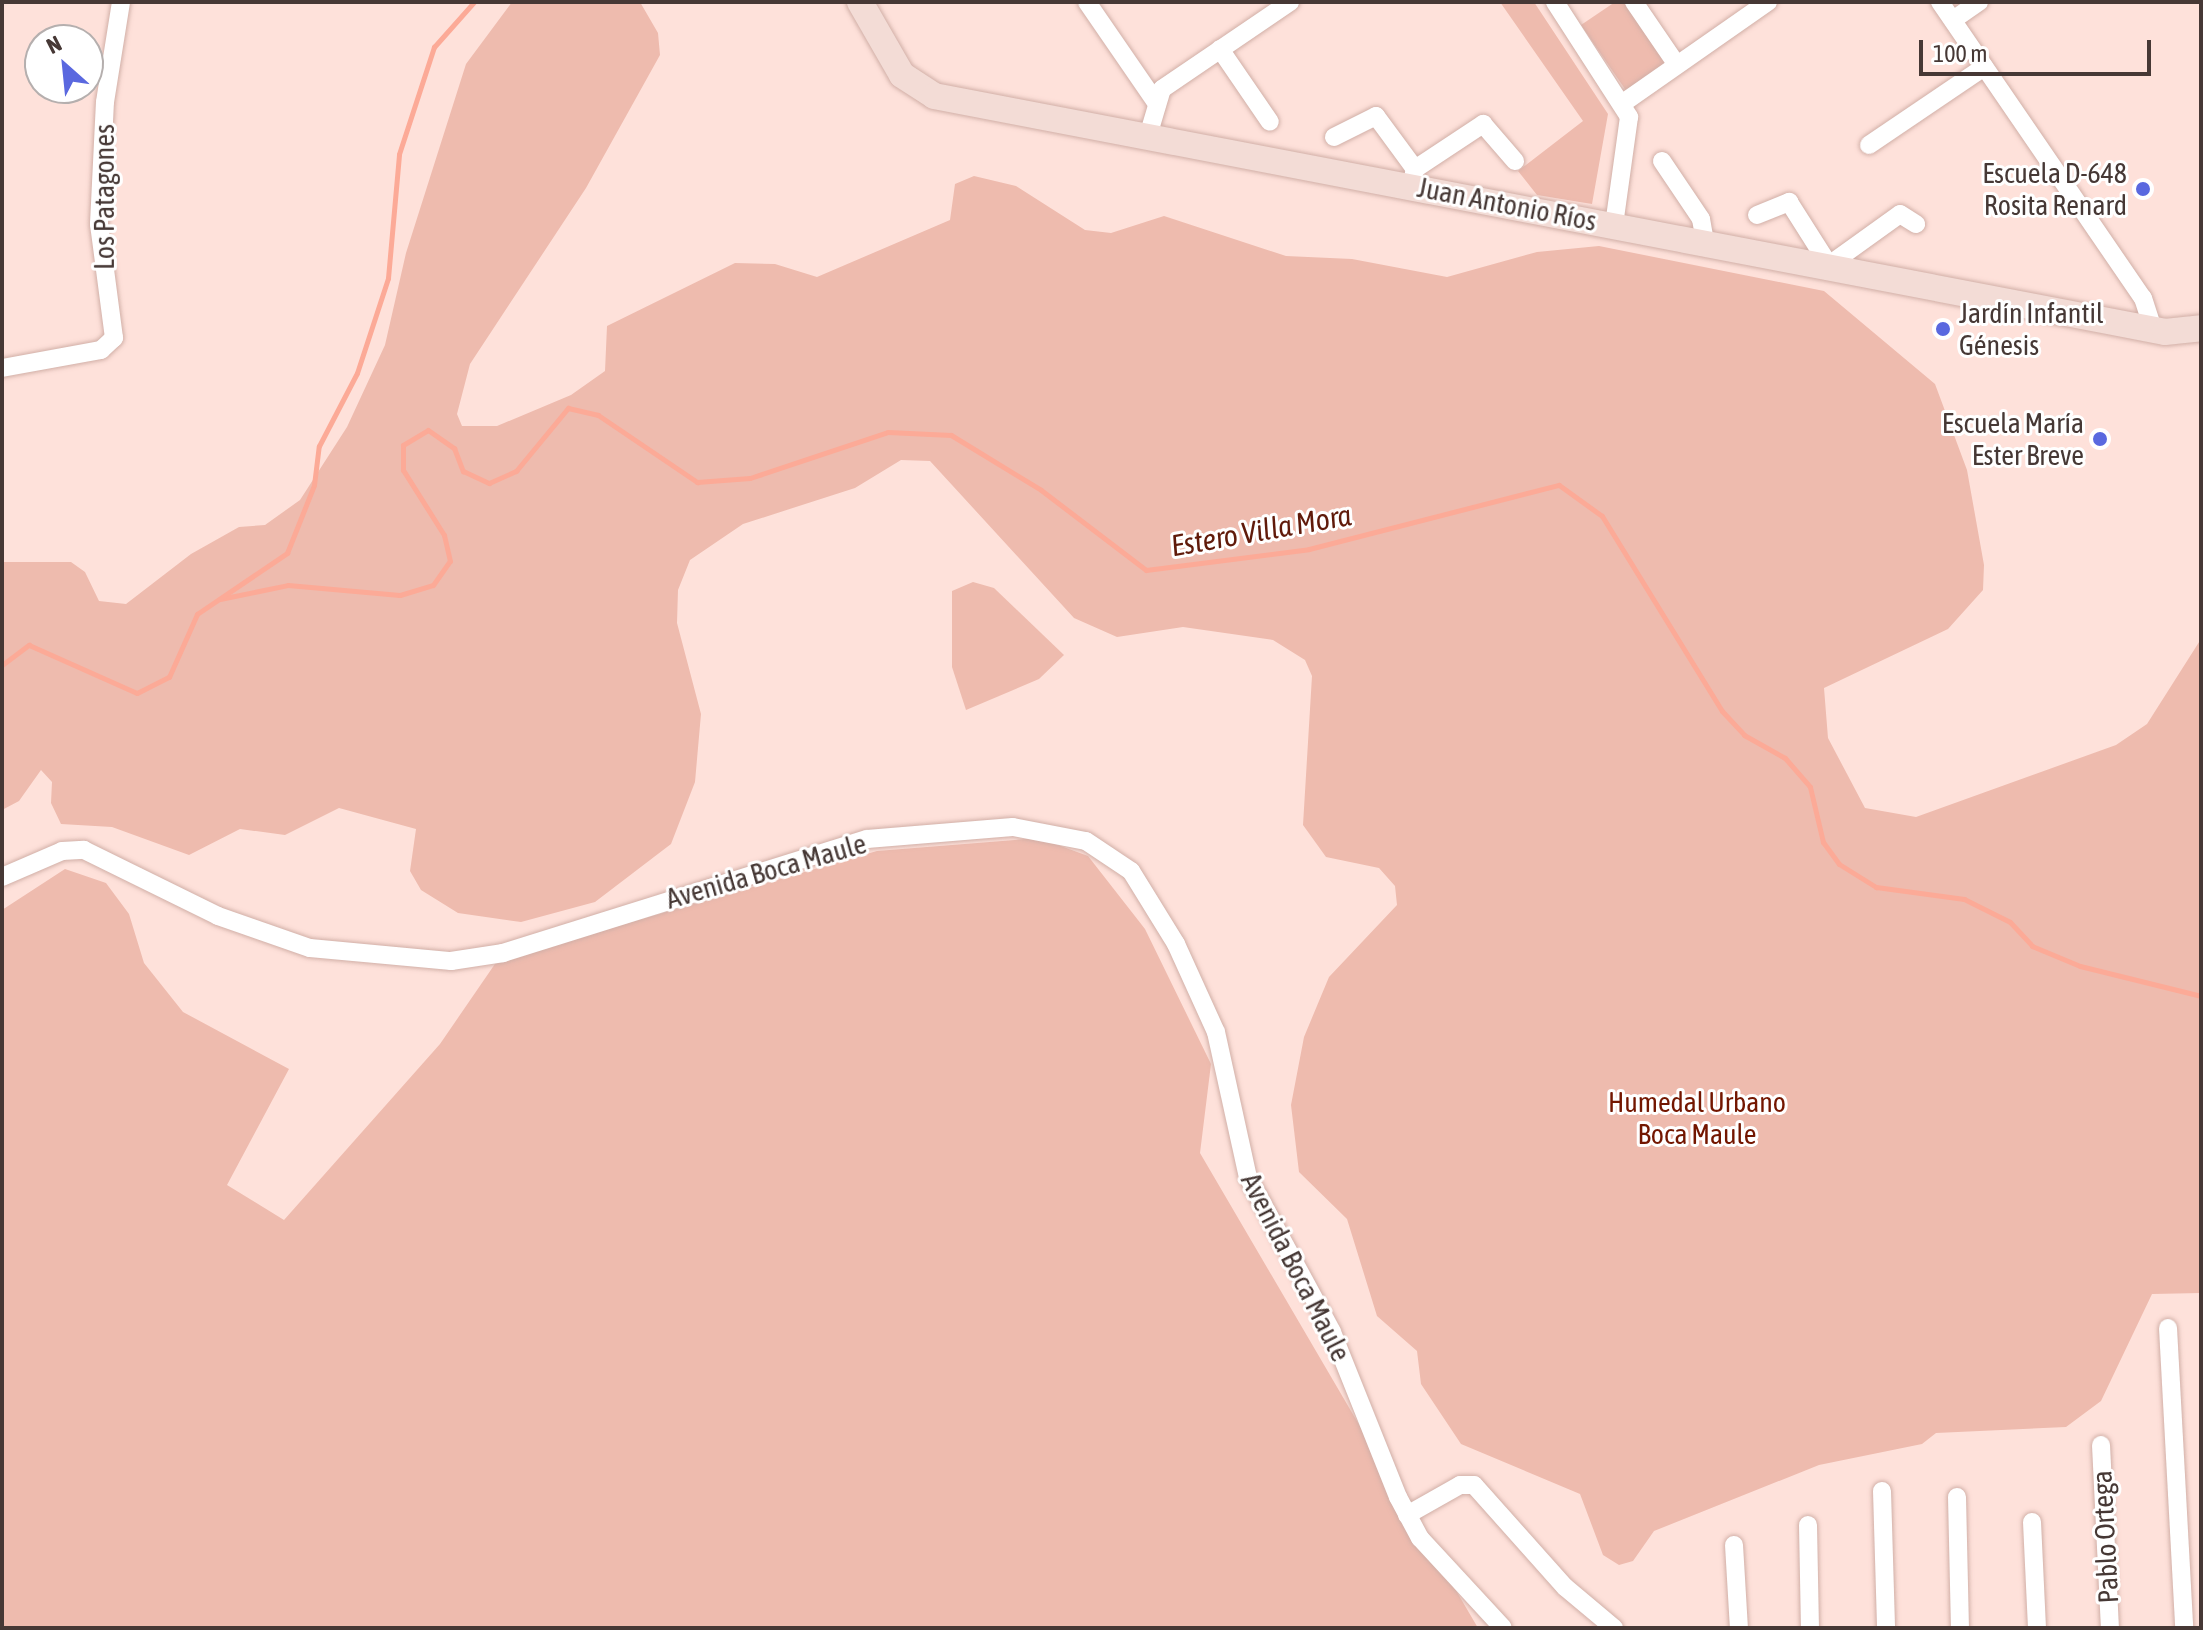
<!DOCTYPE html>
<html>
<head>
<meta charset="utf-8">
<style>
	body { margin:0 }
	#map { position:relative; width:2203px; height:1630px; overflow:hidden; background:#fee1da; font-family:"Asap Condensed",sans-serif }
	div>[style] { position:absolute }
	.green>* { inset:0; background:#eebbae }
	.stream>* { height:5px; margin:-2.5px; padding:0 2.5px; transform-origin:2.5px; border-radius:2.5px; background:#fcaa97 }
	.roads { filter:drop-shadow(0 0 2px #d1afa7) drop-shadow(0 0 2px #d1afa7) }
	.street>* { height:18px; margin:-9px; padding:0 9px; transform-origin:9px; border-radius:9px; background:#fff }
	.secondary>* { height:26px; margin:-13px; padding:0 13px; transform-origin:13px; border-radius:13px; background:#f3dcd6 }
	.dots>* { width:22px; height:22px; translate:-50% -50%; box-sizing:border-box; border:4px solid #fff; border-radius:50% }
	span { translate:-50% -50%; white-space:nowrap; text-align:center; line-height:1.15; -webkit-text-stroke:6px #fff; paint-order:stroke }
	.poi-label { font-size:28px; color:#463835 }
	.right { translate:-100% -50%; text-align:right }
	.left { translate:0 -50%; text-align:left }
	.street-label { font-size:28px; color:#463835 }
	.park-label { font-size:28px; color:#731600 }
	.water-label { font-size:30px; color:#601a0a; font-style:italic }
	.frame { position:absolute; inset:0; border:4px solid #463835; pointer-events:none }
	.north { position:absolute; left:24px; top:24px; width:80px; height:80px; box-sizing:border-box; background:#fff; border:2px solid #b5afae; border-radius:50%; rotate:333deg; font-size:22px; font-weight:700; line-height:32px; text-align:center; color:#463835 }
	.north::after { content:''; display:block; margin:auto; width:28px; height:36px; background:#5a68df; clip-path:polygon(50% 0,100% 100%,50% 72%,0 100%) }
	.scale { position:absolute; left:1919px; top:40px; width:232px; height:36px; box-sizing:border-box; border:4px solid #463835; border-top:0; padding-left:10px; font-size:24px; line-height:28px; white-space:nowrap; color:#463835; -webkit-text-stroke:6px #fff; paint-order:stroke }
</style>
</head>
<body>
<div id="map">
	<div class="green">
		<div style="clip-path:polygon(512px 2px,640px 2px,658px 33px,660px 55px,586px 188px,470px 364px,457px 414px,462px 426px,497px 426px,571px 395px,605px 371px,607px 326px,735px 263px,775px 264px,817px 277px,950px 220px,955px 184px,974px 176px,1016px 186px,1085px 230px,1111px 233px,1164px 216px,1286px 256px,1352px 259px,1447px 277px,1537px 252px,1599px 246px,1824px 291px,1935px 384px,1967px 470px,1984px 565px,1983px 590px,1948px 629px,1824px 688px,1828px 738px,1865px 808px,1916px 817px,2116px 745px,2147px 724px,2201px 639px,2201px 1293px,2152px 1294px,2101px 1401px,2066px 1427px,1936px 1433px,1922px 1444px,1819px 1465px,1654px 1531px,1633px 1561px,1619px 1565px,1603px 1555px,1580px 1494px,1461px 1444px,1421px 1384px,1417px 1351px,1377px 1316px,1347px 1219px,1299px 1172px,1291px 1105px,1304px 1037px,1329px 977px,1397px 905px,1395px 886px,1379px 868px,1326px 857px,1303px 825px,1312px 676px,1305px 660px,1273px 640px,1183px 627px,1117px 637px,1074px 618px,930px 461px,901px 460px,855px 488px,743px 524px,690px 560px,678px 590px,677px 623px,701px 714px,695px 782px,671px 844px,595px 902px,521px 922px,458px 913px,421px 890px,410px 871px,416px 829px,339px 808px,285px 835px,240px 829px,189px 855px,112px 827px,61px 824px,51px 803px,52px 782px,41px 770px,19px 801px,2px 810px,2px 562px,71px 562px,85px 572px,99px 601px,126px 604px,191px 554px,239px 527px,265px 525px,300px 500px,347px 427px,385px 345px,406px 253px,466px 64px)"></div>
		<div style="clip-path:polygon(1500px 2px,1534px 2px,1608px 114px,1592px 204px,1537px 195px,1518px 171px,1583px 121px)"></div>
		<div style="clip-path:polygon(1615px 2px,1628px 2px,1670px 63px,1627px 92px,1581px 25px)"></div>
		<div style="clip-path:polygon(973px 582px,994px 588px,1064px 655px,1039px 679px,966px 710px,952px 667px,952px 591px)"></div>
		<div style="clip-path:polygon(1039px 838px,1088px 856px,1145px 929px,1211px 1064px,1200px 1153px,1478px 1628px,2px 1628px,2px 910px,65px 869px,106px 883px,129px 914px,144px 963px,183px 1012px,289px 1069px,227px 1185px,284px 1220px,440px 1044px,497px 961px,877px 851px)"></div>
	</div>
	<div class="stream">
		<div style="left:220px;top:599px;width:69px;rotate:-11.6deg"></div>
		<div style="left:288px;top:585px;width:112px;rotate:5.1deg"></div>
		<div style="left:400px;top:595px;width:34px;rotate:-17deg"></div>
		<div style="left:433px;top:585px;width:29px;rotate:-55deg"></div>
		<div style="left:450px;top:561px;width:27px;rotate:-103deg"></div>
		<div style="left:444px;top:535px;width:77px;rotate:-122.2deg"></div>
		<div style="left:403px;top:470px;width:25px;rotate:-90deg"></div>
		<div style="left:403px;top:445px;width:29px;rotate:-31deg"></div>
		<div style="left:428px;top:430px;width:32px;rotate:35deg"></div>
		<div style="left:454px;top:448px;width:25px;rotate:69deg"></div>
		<div style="left:463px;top:471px;width:29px;rotate:25deg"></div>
		<div style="left:489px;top:483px;width:30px;rotate:-24deg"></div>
		<div style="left:516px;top:471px;width:82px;rotate:-50.5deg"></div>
		<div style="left:568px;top:408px;width:31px;rotate:13deg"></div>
		<div style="left:598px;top:415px;width:120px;rotate:34.1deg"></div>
		<div style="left:697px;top:482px;width:53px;rotate:-4.3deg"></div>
		<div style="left:750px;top:478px;width:145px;rotate:-18.4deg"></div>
		<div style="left:888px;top:432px;width:63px;rotate:2.7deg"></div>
		<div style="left:951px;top:435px;width:105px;rotate:31.4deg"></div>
		<div style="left:1041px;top:490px;width:132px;rotate:37.3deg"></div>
		<div style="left:1146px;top:570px;width:164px;rotate:-7.3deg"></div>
		<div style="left:1309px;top:549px;width:258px;rotate:-14.4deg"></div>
		<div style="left:1559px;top:485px;width:53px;rotate:35.8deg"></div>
		<div style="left:1602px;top:516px;width:229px;rotate:58.4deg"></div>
		<div style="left:1722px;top:711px;width:33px;rotate:47deg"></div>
		<div style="left:1744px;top:735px;width:47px;rotate:29.3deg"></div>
		<div style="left:1785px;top:758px;width:38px;rotate:49deg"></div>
		<div style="left:1810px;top:787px;width:57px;rotate:76.7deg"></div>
		<div style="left:1823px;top:842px;width:27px;rotate:54deg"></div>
		<div style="left:1839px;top:864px;width:44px;rotate:31.9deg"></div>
		<div style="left:1876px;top:887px;width:89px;rotate:7.8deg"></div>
		<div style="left:1964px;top:899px;width:51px;rotate:26.6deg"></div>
		<div style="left:2010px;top:922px;width:33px;rotate:47deg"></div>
		<div style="left:2032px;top:946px;width:52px;rotate:22.6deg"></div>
		<div style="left:2080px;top:966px;width:125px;rotate:13.9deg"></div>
		<div style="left:2px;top:665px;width:34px;rotate:-37deg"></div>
		<div style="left:29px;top:645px;width:118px;rotate:24deg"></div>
		<div style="left:137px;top:693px;width:36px;rotate:-27deg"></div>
		<div style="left:169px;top:677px;width:69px;rotate:-66deg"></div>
		<div style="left:197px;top:614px;width:109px;rotate:-34.1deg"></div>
		<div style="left:287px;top:553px;width:73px;rotate:-68.3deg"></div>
		<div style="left:314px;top:485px;width:39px;rotate:-83deg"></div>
		<div style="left:319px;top:446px;width:82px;rotate:-62.5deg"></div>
		<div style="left:357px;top:373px;width:100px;rotate:-71.9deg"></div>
		<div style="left:388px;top:278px;width:124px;rotate:-84.9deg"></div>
		<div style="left:399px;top:154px;width:113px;rotate:-71.9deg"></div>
		<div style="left:434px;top:47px;width:60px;rotate:-48.4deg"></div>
	</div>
	<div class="roads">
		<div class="street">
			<div style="left:1087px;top:2px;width:120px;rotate:55.5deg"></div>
			<div style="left:1555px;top:2px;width:137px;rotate:57.2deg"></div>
			<div style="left:1629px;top:117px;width:109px;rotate:97.9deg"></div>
			<div style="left:1634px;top:2px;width:76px;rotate:55.7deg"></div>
			<div style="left:1940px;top:2px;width:359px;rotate:55.6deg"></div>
			<div style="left:2143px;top:298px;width:32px;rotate:72deg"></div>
			<div style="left:1953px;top:20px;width:32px;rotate:-35deg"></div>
			<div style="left:1220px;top:49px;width:88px;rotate:55.6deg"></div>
			<div style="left:1623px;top:103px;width:177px;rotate:-34.9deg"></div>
			<div style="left:1148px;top:136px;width:49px;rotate:-73.4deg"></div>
			<div style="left:1162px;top:89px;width:155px;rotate:-34.2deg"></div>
			<div style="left:1334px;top:137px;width:47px;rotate:-26.6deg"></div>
			<div style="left:1376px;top:116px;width:66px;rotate:53.7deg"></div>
			<div style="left:1869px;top:145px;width:139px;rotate:-34.1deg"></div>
			<div style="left:1662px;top:161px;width:70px;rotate:56.1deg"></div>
			<div style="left:1701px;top:219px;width:22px;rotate:80deg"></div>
			<div style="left:1411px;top:186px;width:17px;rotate:-77deg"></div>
			<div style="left:1415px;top:169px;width:82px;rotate:-33.5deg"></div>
			<div style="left:1483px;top:124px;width:49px;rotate:49.1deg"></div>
			<div style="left:1757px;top:215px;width:35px;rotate:-22deg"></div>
			<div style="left:1789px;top:202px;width:75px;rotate:57.6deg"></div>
			<div style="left:1829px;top:265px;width:87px;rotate:-35.7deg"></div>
			<div style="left:1900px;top:214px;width:19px;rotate:32deg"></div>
			<div style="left:2px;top:368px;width:101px;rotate:-10.3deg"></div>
			<div style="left:101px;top:350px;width:18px;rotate:-43deg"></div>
			<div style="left:114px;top:338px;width:115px;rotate:-97.5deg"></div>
			<div style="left:99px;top:224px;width:122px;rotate:-87.2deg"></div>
			<div style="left:105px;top:102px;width:101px;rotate:-80.9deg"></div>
			<div style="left:2px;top:877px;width:65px;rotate:-23.4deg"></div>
			<div style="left:62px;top:851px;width:22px;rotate:-3deg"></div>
			<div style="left:84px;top:850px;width:149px;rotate:26.2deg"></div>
			<div style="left:218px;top:916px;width:97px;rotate:19.2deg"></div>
			<div style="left:310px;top:948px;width:142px;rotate:5.3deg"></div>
			<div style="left:451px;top:961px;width:53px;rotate:-8.7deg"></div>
			<div style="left:503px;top:953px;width:381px;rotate:-17.4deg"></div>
			<div style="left:867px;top:839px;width:146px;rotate:-4.7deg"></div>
			<div style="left:1013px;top:827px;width:74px;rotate:10.9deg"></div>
			<div style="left:1086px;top:841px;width:54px;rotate:33.7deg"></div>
			<div style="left:1131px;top:871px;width:86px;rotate:58.3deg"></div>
			<div style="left:1176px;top:944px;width:97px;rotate:65.6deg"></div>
			<div style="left:1216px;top:1032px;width:148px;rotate:77.6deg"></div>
			<div style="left:1248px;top:1177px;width:176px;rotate:61.5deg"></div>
			<div style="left:1332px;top:1332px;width:178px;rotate:68.2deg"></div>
			<div style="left:1398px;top:1497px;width:47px;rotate:61.8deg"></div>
			<div style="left:1420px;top:1538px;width:122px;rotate:47.3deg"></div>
			<div style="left:2168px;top:1328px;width:300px;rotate:86.9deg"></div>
			<div style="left:2101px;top:1445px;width:183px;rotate:87.2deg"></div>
			<div style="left:1882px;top:1491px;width:137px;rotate:88.3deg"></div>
			<div style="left:1957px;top:1497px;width:131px;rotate:88.7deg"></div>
			<div style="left:1407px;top:1515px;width:61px;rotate:-29.5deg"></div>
			<div style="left:1460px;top:1485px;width:14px"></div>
			<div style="left:1474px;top:1485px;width:137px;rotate:48.3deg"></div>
			<div style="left:1565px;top:1587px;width:64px;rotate:39.9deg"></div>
			<div style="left:2032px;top:1522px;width:106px;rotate:87.3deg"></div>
			<div style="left:1808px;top:1525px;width:103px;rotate:88.9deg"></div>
			<div style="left:1734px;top:1545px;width:83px;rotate:86.6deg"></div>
		</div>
		<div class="secondary">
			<div style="left:860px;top:2px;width:84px;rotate:60.1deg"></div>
			<div style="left:902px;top:75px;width:38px;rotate:33deg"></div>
			<div style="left:934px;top:96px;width:1253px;rotate:10.85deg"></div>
			<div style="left:2165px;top:332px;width:36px;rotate:-6deg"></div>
		</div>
	</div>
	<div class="dots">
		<div style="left:2143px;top:189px;background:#5a68df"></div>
		<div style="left:1943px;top:329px;background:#5a68df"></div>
		<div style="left:2100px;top:439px;background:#5a68df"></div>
	</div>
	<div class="poi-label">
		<span class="right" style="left:2127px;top:189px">Escuela D-648<br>Rosita Renard</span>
		<span class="left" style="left:1959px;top:329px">Jardín Infantil<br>Génesis</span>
		<span class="right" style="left:2084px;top:439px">Escuela María<br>Ester Breve</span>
	</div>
	<div class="street-label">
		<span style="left:104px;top:197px;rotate:-90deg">Los Patagones</span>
		<span style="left:1507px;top:204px;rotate:11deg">Juan Antonio Ríos</span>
		<span style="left:766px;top:871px;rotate:-16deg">Avenida Boca Maule</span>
		<span style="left:1296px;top:1267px;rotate:63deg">Avenida Boca Maule</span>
		<span style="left:2105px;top:1537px;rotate:-93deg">Pablo Ortega</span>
	</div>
	<div class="park-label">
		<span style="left:1697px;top:1118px">Humedal Urbano<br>Boca Maule</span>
	</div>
	<div class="water-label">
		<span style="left:1261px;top:530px;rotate:-10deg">Estero Villa Mora</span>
	</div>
	<div class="frame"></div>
	<div class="north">N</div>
	<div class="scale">100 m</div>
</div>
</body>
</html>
